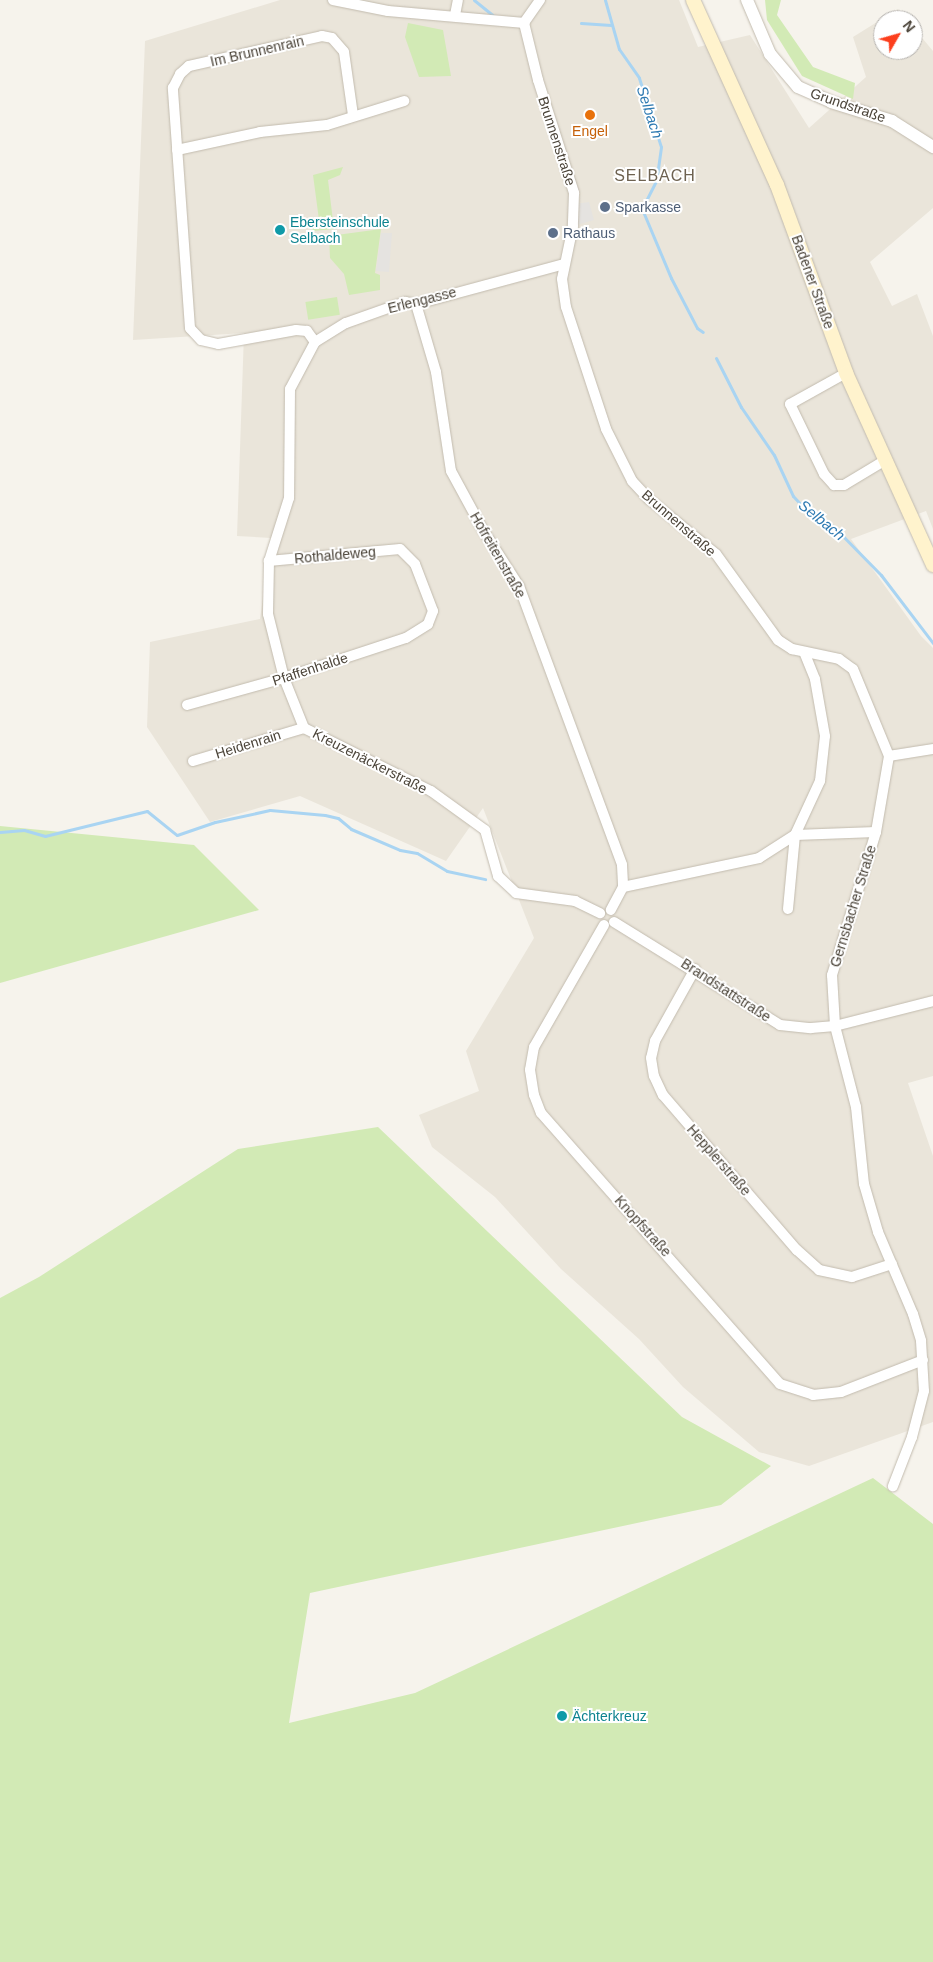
<!DOCTYPE html>
<html>
<head>
<meta charset="utf-8">
<style>
	body { margin:0 }
	#map { position:relative; width:933px; height:1962px; overflow:hidden; background:#f6f3ec; font-family:Arial,sans-serif }
	div>[style] { position:absolute }
	.residential>* { inset:0; background:#eae5da }
	.green>* { inset:0; background:#d2eab5; transform-origin:0 0 }
	.parking>* { inset:0; background:#e5e3e0 }
	.stream>* { height:3px; margin:-1.5px; padding:0 1.5px; transform-origin:1.5px; border-radius:1.5px; background:#a9d4f2 }
	.roads { filter:drop-shadow(0 0 1px #c2bbae) drop-shadow(0 0 1px #c2bbae) }
	.minor>* { height:10px; margin:-5px; padding:0 5px; transform-origin:5px; border-radius:5px; background:#fff }
	.tertiary>* { height:12px; margin:-6px; padding:0 6px; transform-origin:6px; border-radius:6px; background:#fff }
	.secondary>* { height:14px; margin:-7px; padding:0 7px; transform-origin:7px; border-radius:7px; background:#fff3cd }
	.dots>* { width:14px; height:14px; translate:-50% -50%; box-sizing:border-box; border:2px solid #fff; border-radius:50% }
	span { translate:-50% -50%; white-space:nowrap; text-align:center; line-height:1.15; -webkit-text-stroke:4px #fff; paint-order:stroke }
	.street-label { font-size:14px; color:#4b4439 }
	.food-label { font-size:14px; color:#c56008 }
	.service-label { font-size:14px; color:#4e5e75 }
	.left { translate:0 -50%; text-align:left }
	.culture-label { font-size:14px; color:#0d838f }
	.water-label { font-size:15px; color:#2e7ab2; font-style:italic }
	.quarter-label { font-size:16px; color:#6e6250; letter-spacing:1px }
	.north { position:absolute; left:873px; top:10px; width:50px; height:50px; box-sizing:border-box; background:#fff; border:1px solid #b7b4b0; border-radius:50%; rotate:52deg; font-size:14px; font-weight:700; line-height:20px; text-align:center; color:#4b4439 }
	.north::after { content:''; display:block; margin:auto; width:18px; height:22px; background:#fc3f1d; clip-path:polygon(50% 0,100% 100%,50% 72%,0 100%) }
</style>
</head>
<body>
<div id="map">
	<div class="residential">
		<div style="clip-path:polygon(280px 0,679px 0,698px 47px,750px 35px,809px 128px,866px 77px,853px 37px,898px 9px,907px 20px,883px 20px,883px 50px,913px 50px,913px 27px,933px 51px,933px 208px,870px 262px,892px 306px,917px 294px,933px 336px,933px 529px,926px 511px,851px 539px,921px 636px,933px 648px,933px 1076px,908px 1083px,933px 1156px,933px 1422px,809px 1466px,759px 1452px,683px 1387px,639px 1339px,561px 1269px,495px 1197px,432px 1147px,419px 1115px,479px 1091px,466px 1051px,534px 938px,483px 808px,446px 861px,300px 796px,210px 822px,147px 727px,150px 642px,260px 619px,271px 538px,237px 536px,244px 333px,133px 340px,145px 41px)"></div>
	</div>
	<div class="green">
		<div style="clip-path:polygon(765px 0,781px 0,777px 15px,813px 67px,855px 83px,853px 99px,802px 76px,767px 20px)"></div>
		<div style="clip-path:polygon(408px 23px,443px 30px,451px 76px,419px 77px,405px 37px)"></div>
		<div style="clip-path:polygon(343px 167px,340px 175px,328px 180px,334px 229px,313px 231px,311px 222px,319px 220px,313px 175px)"></div>
		<div style="clip-path:polygon(381px 229px,375px 273px,380px 275px,380px 290px,349px 295px,344px 274px,330px 258px,329px 236px)"></div>
		<div style="left:337px;top:297px;width:18px;height:32px;rotate:81deg"></div>
		<div style="clip-path:polygon(0 826px,194px 845px,259px 910px,0 983px)"></div>
		<div style="clip-path:polygon(378px 1127px,682px 1417px,771px 1466px,721px 1505px,310px 1593px,289px 1723px,415px 1693px,873px 1478px,933px 1524px,933px 1962px,0 1962px,0 1298px,39px 1277px,238px 1149px)"></div>
	</div>
	<div class="parking">
		<div style="clip-path:polygon(589px 202px,594px 220px,573px 226px,575px 204px)"></div>
		<div style="clip-path:polygon(381px 233px,392px 233px,389px 272px,376px 271px)"></div>
	</div>
	<div class="stream">
		<div style="left:474px;top:0;width:27px;rotate:39deg"></div>
		<div style="left:605px;top:0;width:51px;rotate:74.1deg"></div>
		<div style="left:619px;top:49px;width:35px;rotate:55deg"></div>
		<div style="left:639px;top:78px;width:72px;rotate:72.3deg"></div>
		<div style="left:661px;top:147px;width:34px;rotate:98deg"></div>
		<div style="left:656px;top:181px;width:31px;rotate:117deg"></div>
		<div style="left:642px;top:209px;width:75px;rotate:67.2deg"></div>
		<div style="left:671px;top:278px;width:56px;rotate:62.5deg"></div>
		<div style="left:697px;top:328px;width:7px;rotate:34deg"></div>
		<div style="left:581px;top:23px;width:30px;rotate:4deg"></div>
		<div style="left:716px;top:358px;width:55px;rotate:63deg"></div>
		<div style="left:741px;top:407px;width:58px;rotate:55.5deg"></div>
		<div style="left:774px;top:455px;width:45px;rotate:65.1deg"></div>
		<div style="left:793px;top:496px;width:21px;rotate:47deg"></div>
		<div style="left:807px;top:511px;width:30px;rotate:30deg"></div>
		<div style="left:833px;top:526px;width:69px;rotate:45.6deg"></div>
		<div style="left:881px;top:575px;width:86px;rotate:52.6deg"></div>
		<div style="left:0;top:832px;width:24px;rotate:-5deg"></div>
		<div style="left:24px;top:830px;width:22px;rotate:16deg"></div>
		<div style="left:45px;top:836px;width:105px;rotate:-13.8deg"></div>
		<div style="left:147px;top:811px;width:38px;rotate:39deg"></div>
		<div style="left:177px;top:835px;width:40px;rotate:-18.9deg"></div>
		<div style="left:215px;top:822px;width:56px;rotate:-12.3deg"></div>
		<div style="left:270px;top:810px;width:55px;rotate:5.2deg"></div>
		<div style="left:325px;top:815px;width:13px;rotate:13deg"></div>
		<div style="left:338px;top:818px;width:17px;rotate:40deg"></div>
		<div style="left:351px;top:829px;width:53px;rotate:23.2deg"></div>
		<div style="left:400px;top:850px;width:17px;rotate:10deg"></div>
		<div style="left:417px;top:853px;width:35px;rotate:31deg"></div>
		<div style="left:447px;top:871px;width:39px;rotate:12deg"></div>
	</div>
	<div class="roads">
		<div class="minor">
			<div style="left:333px;top:0;width:56px;rotate:11.3deg"></div>
			<div style="left:388px;top:11px;width:137px;rotate:5deg"></div>
			<div style="left:540px;top:0;width:28px;rotate:125deg"></div>
			<div style="left:524px;top:23px;width:59px;rotate:76.2deg"></div>
			<div style="left:538px;top:80px;width:119px;rotate:72.3deg"></div>
			<div style="left:574px;top:193px;width:33px;rotate:92deg"></div>
			<div style="left:573px;top:226px;width:54px;rotate:101.7deg"></div>
			<div style="left:562px;top:279px;width:28px;rotate:82deg"></div>
			<div style="left:566px;top:307px;width:128px;rotate:71.8deg"></div>
			<div style="left:606px;top:429px;width:58px;rotate:63.4deg"></div>
			<div style="left:632px;top:481px;width:26px;rotate:47deg"></div>
			<div style="left:650px;top:500px;width:85px;rotate:39.3deg"></div>
			<div style="left:716px;top:554px;width:106px;rotate:54.2deg"></div>
			<div style="left:778px;top:640px;width:17px;rotate:33deg"></div>
			<div style="left:792px;top:649px;width:48px;rotate:12deg"></div>
			<div style="left:839px;top:659px;width:17px;rotate:36deg"></div>
			<div style="left:853px;top:669px;width:94px;rotate:67.5deg"></div>
			<div style="left:889px;top:756px;width:77px;rotate:99.7deg"></div>
			<div style="left:876px;top:832px;width:150px;rotate:107.1deg"></div>
			<div style="left:832px;top:975px;width:51px;rotate:86.6deg"></div>
			<div style="left:835px;top:1026px;width:84px;rotate:75.5deg"></div>
			<div style="left:856px;top:1107px;width:77px;rotate:84.1deg"></div>
			<div style="left:864px;top:1184px;width:50px;rotate:73.7deg"></div>
			<div style="left:878px;top:1232px;width:89px;rotate:66.9deg"></div>
			<div style="left:913px;top:1314px;width:28px;rotate:73deg"></div>
			<div style="left:921px;top:1341px;width:50px;rotate:86.6deg"></div>
			<div style="left:924px;top:1391px;width:48px;rotate:104.6deg"></div>
			<div style="left:912px;top:1437px;width:53px;rotate:111.2deg"></div>
			<div style="left:455px;top:15px;width:15px;rotate:-79deg"></div>
			<div style="left:177px;top:150px;width:85px;rotate:-12.2deg"></div>
			<div style="left:260px;top:132px;width:67px;rotate:-6deg"></div>
			<div style="left:327px;top:125px;width:81px;rotate:-17.3deg"></div>
			<div style="left:416px;top:304px;width:71px;rotate:73.6deg"></div>
			<div style="left:436px;top:372px;width:100px;rotate:81.4deg"></div>
			<div style="left:451px;top:471px;width:67px;rotate:61.5deg"></div>
			<div style="left:483px;top:530px;width:67px;rotate:57.3deg"></div>
			<div style="left:519px;top:586px;width:297px;rotate:69.7deg"></div>
			<div style="left:622px;top:865px;width:22px;rotate:87deg"></div>
			<div style="left:623px;top:887px;width:26px;rotate:118deg"></div>
			<div style="left:315px;top:342px;width:53px;rotate:118deg"></div>
			<div style="left:290px;top:389px;width:109px;rotate:90.5deg"></div>
			<div style="left:289px;top:498px;width:66px;rotate:107.6deg"></div>
			<div style="left:269px;top:561px;width:53px;rotate:91.1deg"></div>
			<div style="left:268px;top:614px;width:66px;rotate:76deg"></div>
			<div style="left:284px;top:678px;width:54px;rotate:68.2deg"></div>
			<div style="left:304px;top:728px;width:142px;rotate:26.4deg"></div>
			<div style="left:431px;top:791px;width:67px;rotate:35.8deg"></div>
			<div style="left:485px;top:830px;width:48px;rotate:74.2deg"></div>
			<div style="left:498px;top:876px;width:25px;rotate:43deg"></div>
			<div style="left:516px;top:893px;width:60px;rotate:7.7deg"></div>
			<div style="left:575px;top:901px;width:28px;rotate:26deg"></div>
			<div style="left:315px;top:342px;width:14px;rotate:-126deg"></div>
			<div style="left:307px;top:331px;width:11px;rotate:-175deg"></div>
			<div style="left:296px;top:330px;width:79px;rotate:169.8deg"></div>
			<div style="left:218px;top:344px;width:17px;rotate:-167deg"></div>
			<div style="left:201px;top:340px;width:16px;rotate:-133deg"></div>
			<div style="left:190px;top:328px;width:241px;rotate:-94.1deg"></div>
			<div style="left:173px;top:88px;width:16px;rotate:-63deg"></div>
			<div style="left:180px;top:74px;width:12px;rotate:-42deg"></div>
			<div style="left:189px;top:66px;width:136px;rotate:-12.7deg"></div>
			<div style="left:322px;top:36px;width:10px;rotate:11deg"></div>
			<div style="left:332px;top:38px;width:18px;rotate:49deg"></div>
			<div style="left:344px;top:52px;width:64px;rotate:81.9deg"></div>
			<div style="left:315px;top:342px;width:36px;rotate:-32deg"></div>
			<div style="left:346px;top:323px;width:63px;rotate:-19.6deg"></div>
			<div style="left:405px;top:302px;width:11px;rotate:10deg"></div>
			<div style="left:416px;top:304px;width:153px;rotate:-15.1deg"></div>
			<div style="left:846px;top:373px;width:64px;rotate:151deg"></div>
			<div style="left:790px;top:404px;width:78px;rotate:64.1deg"></div>
			<div style="left:824px;top:474px;width:15px;rotate:48deg"></div>
			<div style="left:834px;top:485px;width:10px"></div>
			<div style="left:844px;top:485px;width:47px;rotate:-31deg"></div>
			<div style="left:187px;top:705px;width:101px;rotate:-15.6deg"></div>
			<div style="left:284px;top:678px;width:128px;rotate:-18.2deg"></div>
			<div style="left:406px;top:638px;width:26px;rotate:-32deg"></div>
			<div style="left:428px;top:624px;width:14px;rotate:-69deg"></div>
			<div style="left:433px;top:611px;width:50px;rotate:-111deg"></div>
			<div style="left:415px;top:564px;width:21px;rotate:-135deg"></div>
			<div style="left:400px;top:549px;width:132px;rotate:174.8deg"></div>
			<div style="left:889px;top:756px;width:45px;rotate:-9deg"></div>
			<div style="left:193px;top:761px;width:116px;rotate:-16.6deg"></div>
			<div style="left:623px;top:887px;width:139px;rotate:-12deg"></div>
			<div style="left:759px;top:858px;width:43px;rotate:-32.6deg"></div>
			<div style="left:795px;top:835px;width:81px;rotate:-2.1deg"></div>
			<div style="left:788px;top:909px;width:74px;rotate:-84.6deg"></div>
			<div style="left:795px;top:835px;width:60px;rotate:-65.2deg"></div>
			<div style="left:820px;top:781px;width:45px;rotate:-83.7deg"></div>
			<div style="left:825px;top:736px;width:58px;rotate:-100deg"></div>
			<div style="left:815px;top:679px;width:29px;rotate:-112deg"></div>
			<div style="left:614px;top:922px;width:195px;rotate:31.8deg"></div>
			<div style="left:780px;top:1025px;width:31px;rotate:6deg"></div>
			<div style="left:811px;top:1028px;width:24px;rotate:-5deg"></div>
			<div style="left:835px;top:1026px;width:101px;rotate:-14.3deg"></div>
			<div style="left:604px;top:925px;width:141px;rotate:119.8deg"></div>
			<div style="left:534px;top:1047px;width:23px;rotate:100deg"></div>
			<div style="left:530px;top:1070px;width:25px;rotate:81deg"></div>
			<div style="left:534px;top:1095px;width:19px;rotate:69deg"></div>
			<div style="left:541px;top:1113px;width:361px;rotate:48.6deg"></div>
			<div style="left:780px;top:1384px;width:35px;rotate:18deg"></div>
			<div style="left:813px;top:1395px;width:28px;rotate:-6deg"></div>
			<div style="left:841px;top:1392px;width:88px;rotate:-21.3deg"></div>
			<div style="left:695px;top:969px;width:82px;rotate:119.1deg"></div>
			<div style="left:655px;top:1041px;width:17px;rotate:103deg"></div>
			<div style="left:651px;top:1058px;width:18px;rotate:81deg"></div>
			<div style="left:654px;top:1076px;width:21px;rotate:65deg"></div>
			<div style="left:663px;top:1095px;width:205px;rotate:49.2deg"></div>
			<div style="left:797px;top:1250px;width:30px;rotate:42deg"></div>
			<div style="left:819px;top:1270px;width:34px;rotate:12deg"></div>
			<div style="left:852px;top:1277px;width:42px;rotate:-18deg"></div>
		</div>
		<div class="tertiary">
			<div style="left:747px;top:0;width:59px;rotate:66.9deg"></div>
			<div style="left:770px;top:54px;width:43px;rotate:49.7deg"></div>
			<div style="left:798px;top:87px;width:36px;rotate:24deg"></div>
			<div style="left:831px;top:102px;width:64px;rotate:17.3deg"></div>
			<div style="left:892px;top:121px;width:49px;rotate:32.4deg"></div>
		</div>
		<div class="secondary">
			<div style="left:693px;top:0;width:203px;rotate:65.6deg"></div>
			<div style="left:777px;top:185px;width:200px;rotate:69.8deg"></div>
			<div style="left:846px;top:373px;width:211px;rotate:65.6deg"></div>
		</div>
	</div>
	<div class="dots">
		<div style="left:590px;top:115px;background:#e8710a"></div>
		<div style="left:605px;top:207px;background:#5c6f8a"></div>
		<div style="left:280px;top:230px;background:#0f9aa8"></div>
		<div style="left:553px;top:233px;background:#5c6f8a"></div>
		<div style="left:562px;top:1716px;background:#0f9aa8"></div>
	</div>
	<div class="street-label">
		<span style="left:257px;top:51px;rotate:-13deg">Im Brunnenrain</span>
		<span style="left:848px;top:105px;rotate:19deg">Grundstraße</span>
		<span style="left:557px;top:141px;rotate:72deg">Brunnenstraße</span>
		<span style="left:813px;top:282px;rotate:70deg">Badener Straße</span>
		<span style="left:422px;top:300px;rotate:-14deg">Erlengasse</span>
		<span style="left:679px;top:523px;rotate:41deg">Brunnenstraße</span>
		<span style="left:335px;top:555px;rotate:-5deg">Rothaldeweg</span>
		<span style="left:498px;top:555px;rotate:60deg">Hofreitenstraße</span>
		<span style="left:310px;top:669px;rotate:-18deg">Pfaffenhalde</span>
		<span style="left:248px;top:744px;rotate:-17deg">Heidenrain</span>
		<span style="left:370px;top:761px;rotate:27deg">Kreuzenäckerstraße</span>
		<span style="left:853px;top:906px;rotate:-73deg">Gernsbacher Straße</span>
		<span style="left:726px;top:990px;rotate:33deg">Brandstattstraße</span>
		<span style="left:719px;top:1160px;rotate:49deg">Hepplerstraße</span>
		<span style="left:643px;top:1226px;rotate:48deg">Knopfstraße</span>
	</div>
	<div class="food-label">
		<span style="left:590px;top:131px">Engel</span>
	</div>
	<div class="service-label">
		<span class="left" style="left:615px;top:207px">Sparkasse</span>
		<span class="left" style="left:563px;top:233px">Rathaus</span>
	</div>
	<div class="culture-label">
		<span class="left" style="left:290px;top:230px">Ebersteinschule<br>Selbach</span>
		<span class="left" style="left:572px;top:1716px">Ächterkreuz</span>
	</div>
	<div class="water-label">
		<span style="left:650px;top:112px;rotate:72deg">Selbach</span>
		<span style="left:822px;top:520px;rotate:39deg">Selbach</span>
	</div>
	<div class="quarter-label">
		<span style="left:655px;top:176px">SELBACH</span>
	</div>
	<div class="north">N</div>
</div>
</body>
</html>
